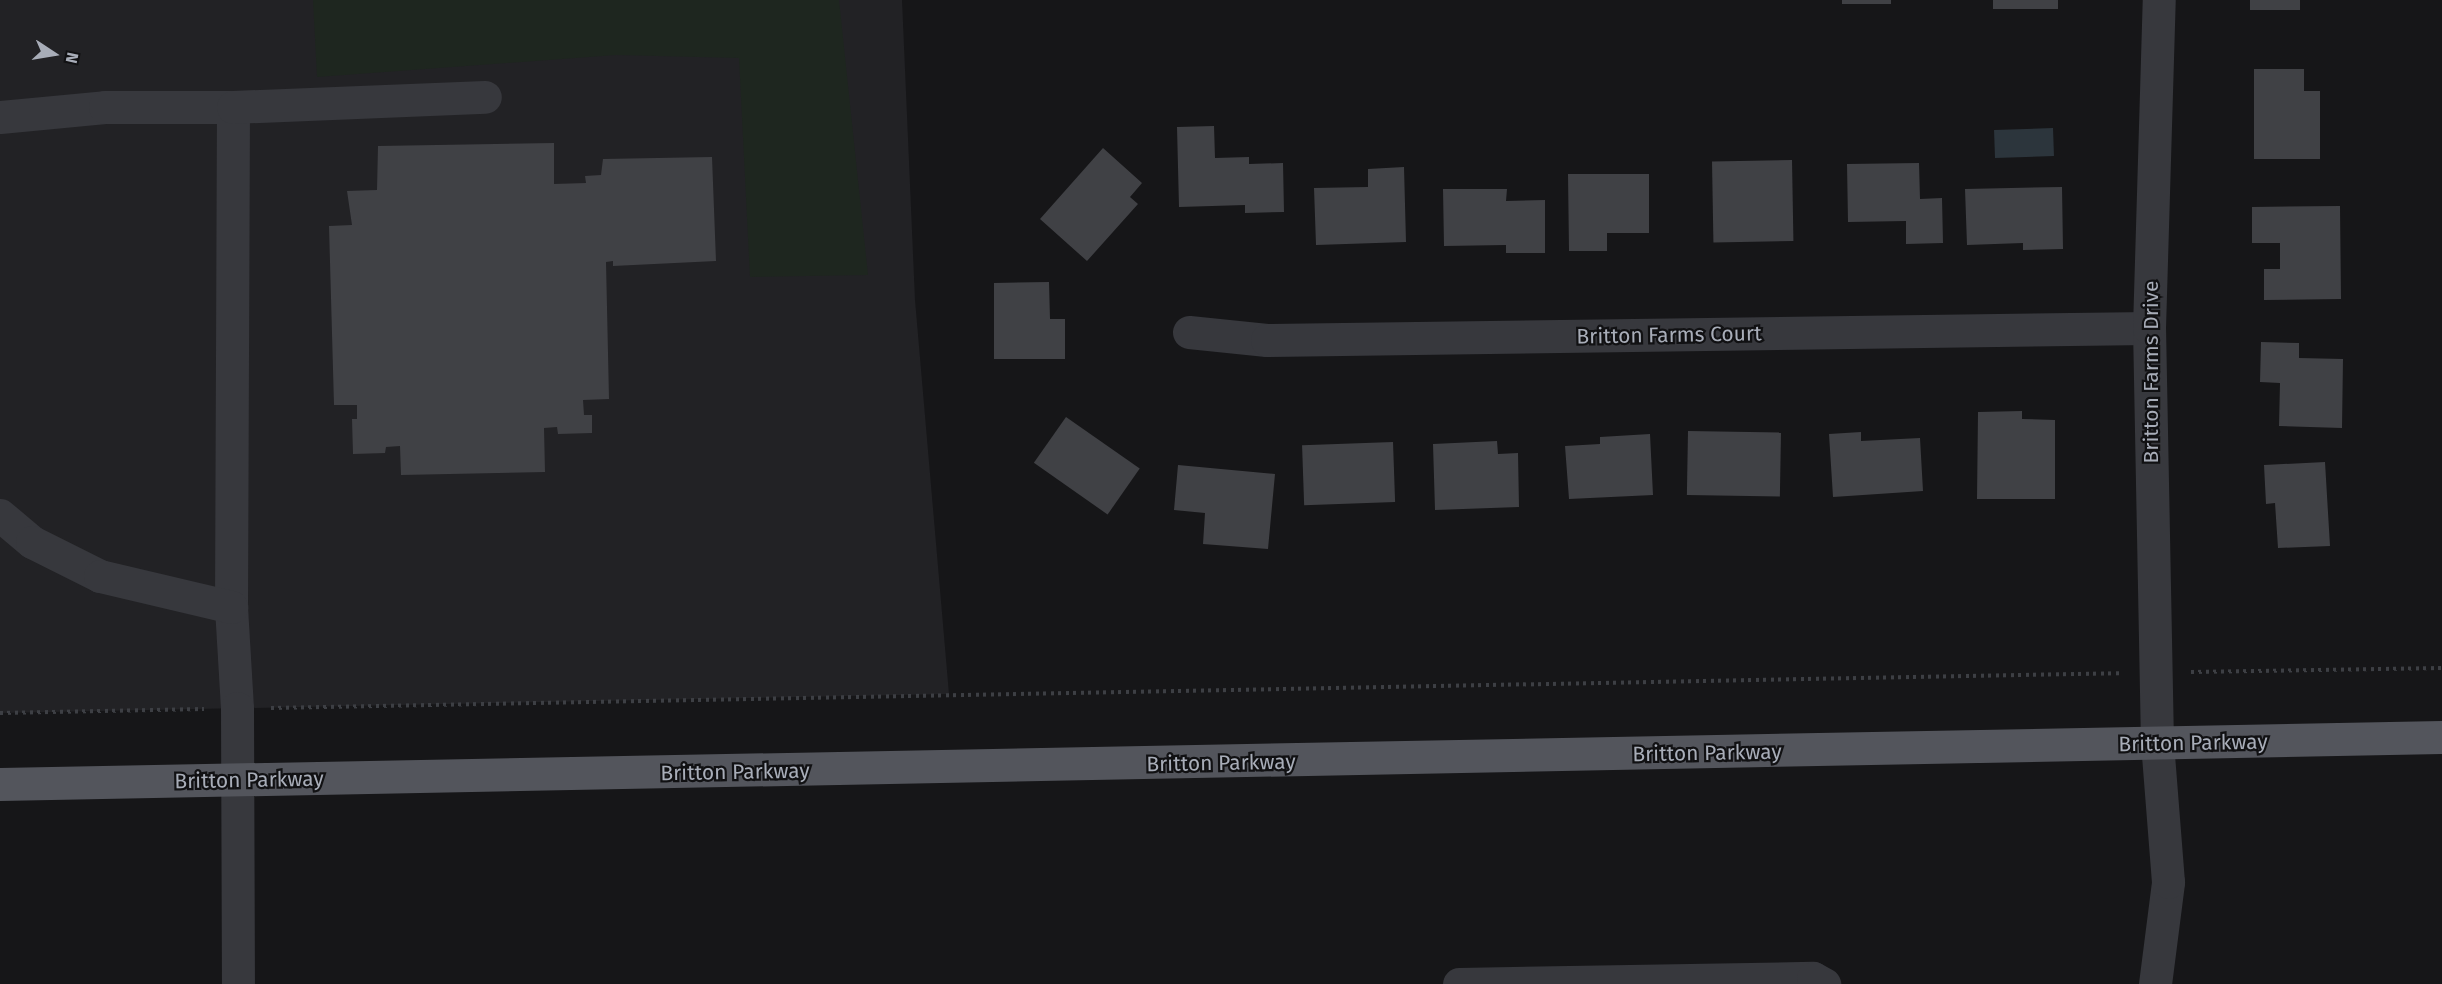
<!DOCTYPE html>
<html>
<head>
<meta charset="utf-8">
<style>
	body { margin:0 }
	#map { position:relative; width:2442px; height:984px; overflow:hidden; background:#161618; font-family:"Fira Sans",sans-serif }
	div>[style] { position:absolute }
	.built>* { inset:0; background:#222225 }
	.green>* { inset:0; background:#1e261f }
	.water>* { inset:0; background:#2c353c; transform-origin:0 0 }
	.building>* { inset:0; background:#404145; transform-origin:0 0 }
	.path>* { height:4px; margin-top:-2px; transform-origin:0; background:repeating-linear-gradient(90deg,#3d3f44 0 3px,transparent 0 7.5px) }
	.minor>* { height:33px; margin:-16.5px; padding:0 16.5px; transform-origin:16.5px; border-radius:16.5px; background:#37383d }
	.major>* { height:33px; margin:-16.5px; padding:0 16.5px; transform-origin:16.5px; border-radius:16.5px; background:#53555c }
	span { translate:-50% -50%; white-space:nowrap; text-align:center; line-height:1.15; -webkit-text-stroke:4.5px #111113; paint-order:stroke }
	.street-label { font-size:21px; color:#a8adb8 }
	.north { position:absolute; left:24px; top:24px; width:60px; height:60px; -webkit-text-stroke:4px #111113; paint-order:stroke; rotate:102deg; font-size:16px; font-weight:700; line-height:24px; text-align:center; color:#a8adb8 }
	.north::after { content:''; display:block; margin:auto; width:21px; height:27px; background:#a8adb8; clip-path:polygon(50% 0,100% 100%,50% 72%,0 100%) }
</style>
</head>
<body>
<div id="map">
	<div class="built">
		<div style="clip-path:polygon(0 0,902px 0,915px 300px,949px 694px,0 713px)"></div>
	</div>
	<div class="green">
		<div style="clip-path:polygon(313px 0,839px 0,868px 275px,750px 277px,739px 58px,616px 55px,317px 77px)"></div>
	</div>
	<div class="water">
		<div style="left:2053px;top:128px;width:28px;height:59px;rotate:88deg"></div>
	</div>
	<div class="building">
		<div style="left:1842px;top:0;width:49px;height:4px"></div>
		<div style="left:1993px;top:0;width:65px;height:9px"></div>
		<div style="left:2250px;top:0;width:50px;height:10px"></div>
		<div style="clip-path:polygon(2254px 69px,2304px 69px,2304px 91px,2320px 91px,2320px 159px,2254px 159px)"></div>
		<div style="clip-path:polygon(1214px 126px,1215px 158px,1249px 157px,1249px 164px,1283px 163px,1284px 212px,1245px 213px,1245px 205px,1179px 207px,1177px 127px)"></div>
		<div style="clip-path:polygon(554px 143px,554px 184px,586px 183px,585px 176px,601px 175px,603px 159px,712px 157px,716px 261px,613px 266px,613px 261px,606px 262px,609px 399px,583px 400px,584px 415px,592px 415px,592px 433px,558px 434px,557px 427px,544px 428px,545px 472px,401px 475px,400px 446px,386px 447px,385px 453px,353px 454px,352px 419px,357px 419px,357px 405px,334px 405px,329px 226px,352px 225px,347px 191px,377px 190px,378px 146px)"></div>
		<div style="clip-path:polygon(1103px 148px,1142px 183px,1130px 197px,1138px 204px,1087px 261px,1040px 219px)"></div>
		<div style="left:1792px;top:160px;width:81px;height:80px;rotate:89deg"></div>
		<div style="clip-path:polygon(1919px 163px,1920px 199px,1942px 198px,1943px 243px,1906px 244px,1906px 221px,1848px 222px,1847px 164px)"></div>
		<div style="clip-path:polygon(1404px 167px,1406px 242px,1316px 245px,1314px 188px,1368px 187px,1368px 169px)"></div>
		<div style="clip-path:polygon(1568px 174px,1649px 174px,1649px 233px,1607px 233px,1607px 251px,1569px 251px)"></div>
		<div style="clip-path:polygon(2062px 187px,2063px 249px,2023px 250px,2023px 243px,1967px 245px,1965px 189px)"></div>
		<div style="clip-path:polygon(1443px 189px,1507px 189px,1506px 201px,1545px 200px,1545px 253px,1506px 253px,1506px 245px,1444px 246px)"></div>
		<div style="clip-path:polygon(2340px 206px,2341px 299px,2264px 300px,2264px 269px,2280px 269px,2280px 243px,2252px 243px,2252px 207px)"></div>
		<div style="clip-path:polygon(1049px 282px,1050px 319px,1065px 319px,1065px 359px,994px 359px,994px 283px)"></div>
		<div style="clip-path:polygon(2261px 342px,2299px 343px,2299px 358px,2343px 359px,2342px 428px,2279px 426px,2280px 383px,2260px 382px)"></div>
		<div style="clip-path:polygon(2022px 411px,2022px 419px,2055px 420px,2055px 499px,1977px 499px,1978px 412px)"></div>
		<div style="left:1066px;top:417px;width:90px;height:56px;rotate:35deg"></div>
		<div style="left:1688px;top:431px;width:93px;height:64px;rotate:1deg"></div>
		<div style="clip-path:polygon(1861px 432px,1861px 441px,1920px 438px,1923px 491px,1833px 497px,1829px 434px)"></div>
		<div style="clip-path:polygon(1650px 434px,1653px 495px,1569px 499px,1565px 446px,1600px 444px,1600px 437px)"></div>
		<div style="clip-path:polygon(1497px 441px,1498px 454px,1518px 453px,1519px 507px,1435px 510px,1433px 444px)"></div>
		<div style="left:1393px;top:442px;width:60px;height:91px;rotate:88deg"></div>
		<div style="clip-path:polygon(2325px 462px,2330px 546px,2278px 548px,2275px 503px,2266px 504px,2264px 465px)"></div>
		<div style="clip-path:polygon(1178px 465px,1275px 474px,1268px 549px,1203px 544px,1205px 513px,1174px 510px)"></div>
	</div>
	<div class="path">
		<div style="left:2191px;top:672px;width:251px;rotate:-0.9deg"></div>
		<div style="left:271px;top:708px;width:1849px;rotate:-1.08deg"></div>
		<div style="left:0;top:713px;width:204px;rotate:-1.1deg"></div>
	</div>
	<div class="minor">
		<div style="left:233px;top:107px;width:500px;rotate:90.23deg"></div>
		<div style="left:231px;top:607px;width:101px;rotate:86.6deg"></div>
		<div style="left:237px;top:708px;width:276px;rotate:89.8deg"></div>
		<div style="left:0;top:117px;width:105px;rotate:-5.4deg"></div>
		<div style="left:105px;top:107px;width:128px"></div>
		<div style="left:233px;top:107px;width:252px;rotate:-2.3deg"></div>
		<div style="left:1189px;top:332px;width:78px;rotate:5.9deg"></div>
		<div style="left:1267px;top:340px;width:882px;rotate:-0.78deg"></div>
		<div style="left:0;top:515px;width:42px;rotate:40.2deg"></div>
		<div style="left:32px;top:542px;width:76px;rotate:26.6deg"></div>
		<div style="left:100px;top:576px;width:135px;rotate:13.3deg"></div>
		<div style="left:1459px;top:984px;width:354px;rotate:-1deg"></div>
		<div style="left:1813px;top:978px;width:13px;rotate:29deg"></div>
		<div style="left:2155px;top:984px;width:103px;rotate:-82.7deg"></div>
		<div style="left:2168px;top:882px;width:139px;rotate:-94.5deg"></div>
		<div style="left:2157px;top:743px;width:415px;rotate:-91.1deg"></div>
		<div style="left:2149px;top:328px;width:328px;rotate:-88.3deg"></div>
	</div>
	<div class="major">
		<div style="left:0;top:784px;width:2442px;rotate:-1.1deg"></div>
	</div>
	<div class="street-label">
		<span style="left:1669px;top:335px;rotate:-1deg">Britton Farms Court</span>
		<span style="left:2151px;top:372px;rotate:-90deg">Britton Farms Drive</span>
		<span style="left:2193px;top:743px;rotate:-1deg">Britton Parkway</span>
		<span style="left:1707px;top:753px;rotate:-1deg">Britton Parkway</span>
		<span style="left:1221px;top:763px;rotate:-1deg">Britton Parkway</span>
		<span style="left:735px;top:772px;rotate:-1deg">Britton Parkway</span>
		<span style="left:249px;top:780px;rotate:-1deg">Britton Parkway</span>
	</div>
	<div class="north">N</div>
</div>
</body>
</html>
